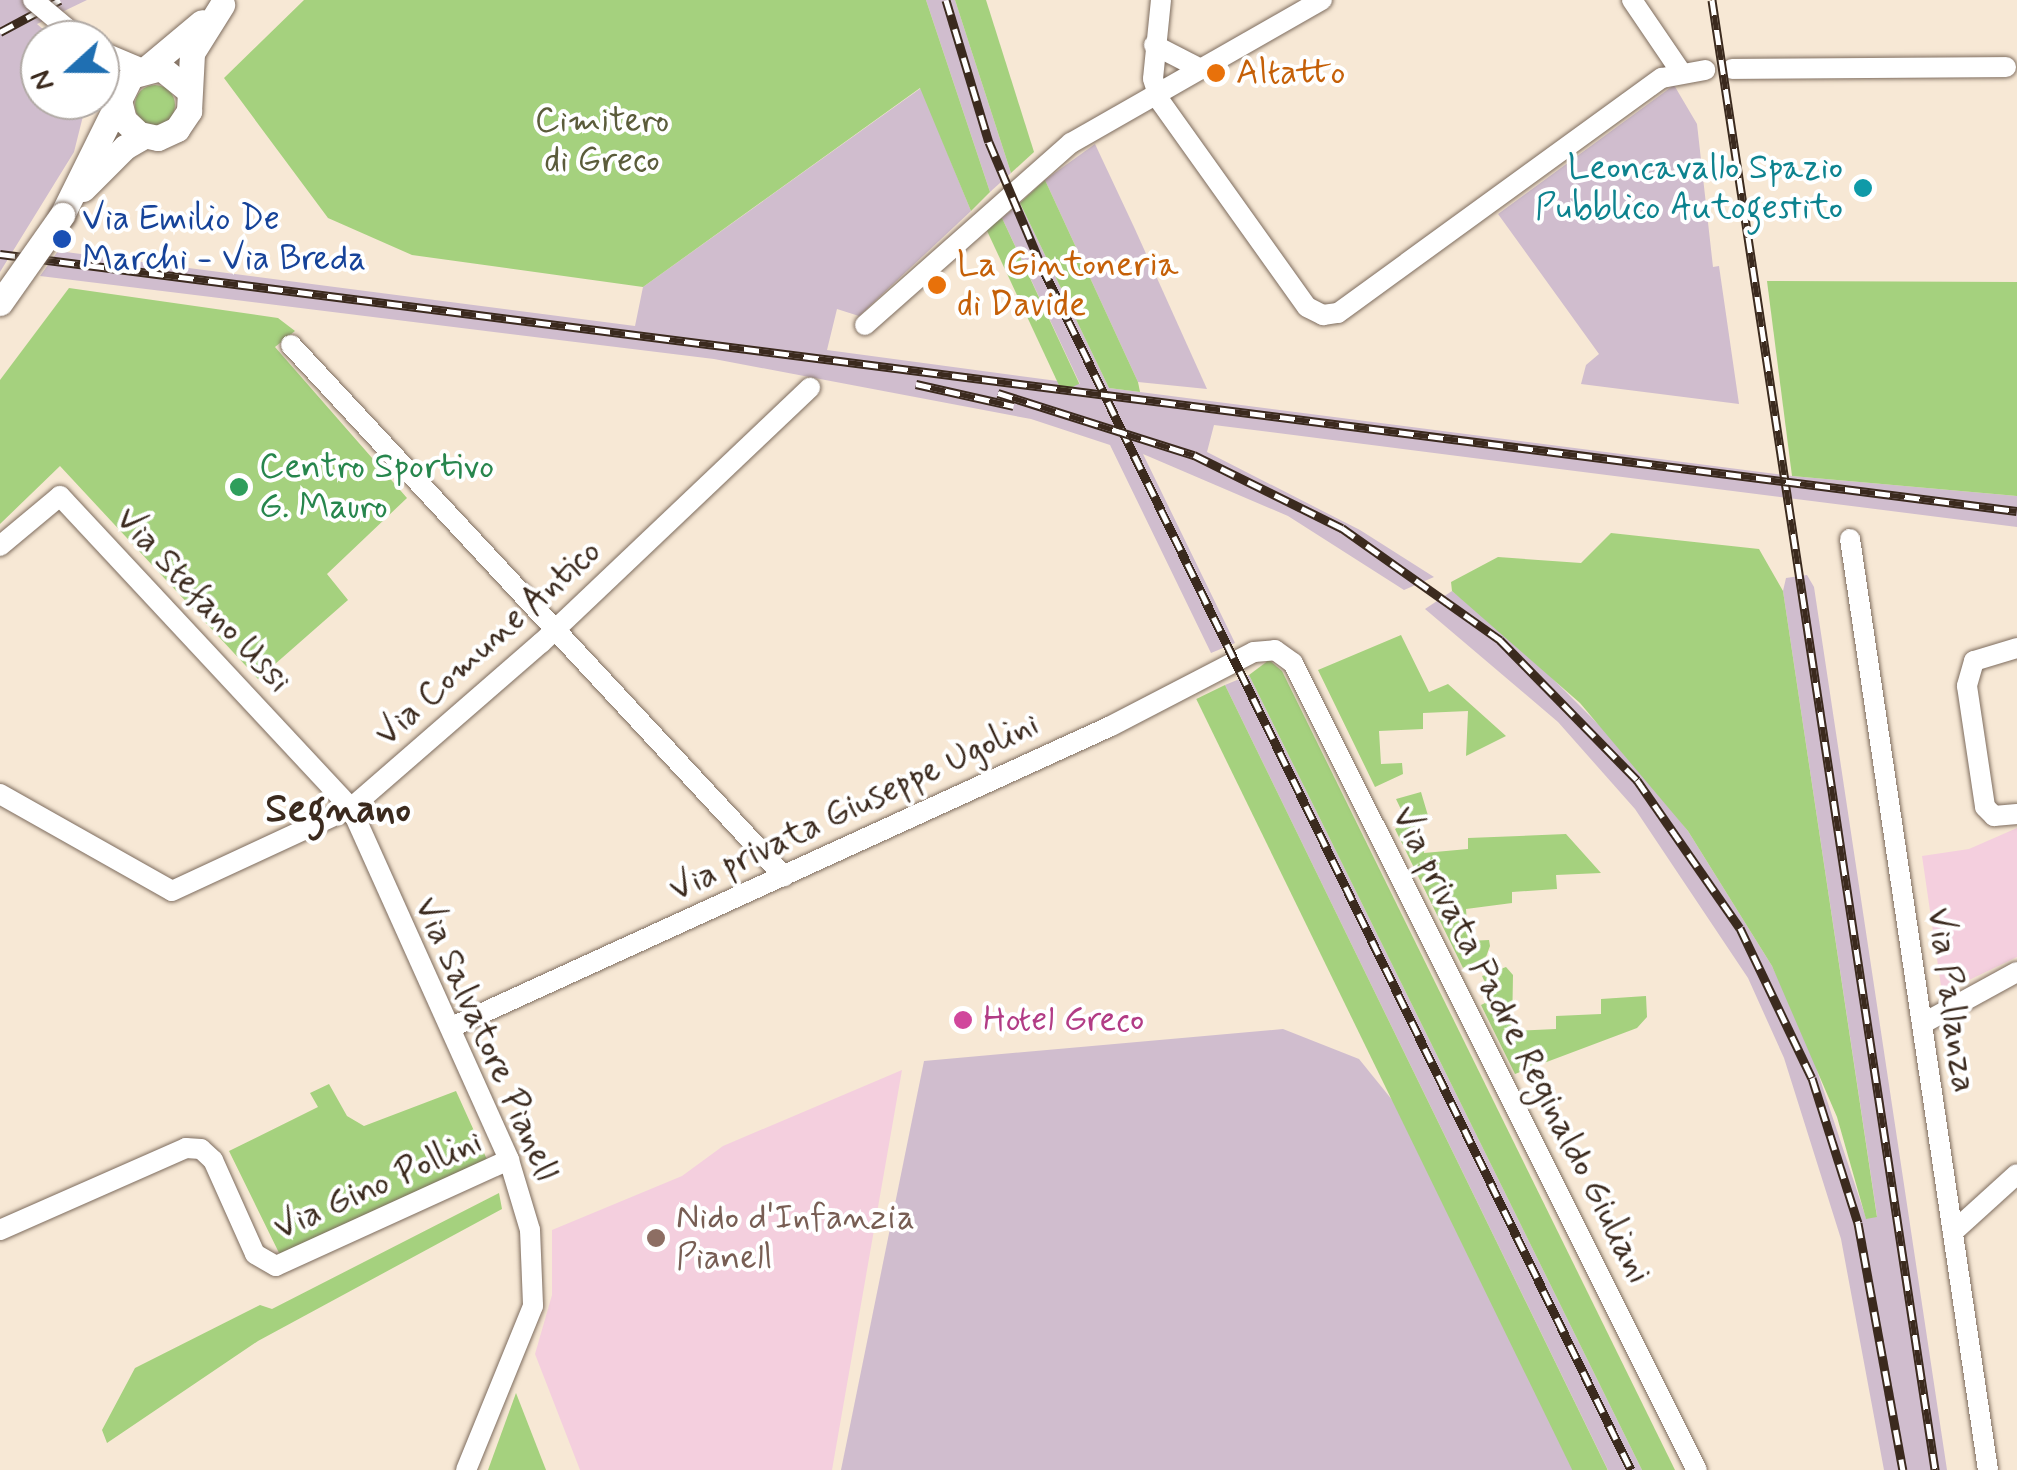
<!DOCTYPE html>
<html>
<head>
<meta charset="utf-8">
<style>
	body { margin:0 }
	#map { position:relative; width:2017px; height:1470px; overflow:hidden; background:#f7e8d5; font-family:Mynerve,sans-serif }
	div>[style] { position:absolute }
	.built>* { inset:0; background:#f4cfde }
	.industrial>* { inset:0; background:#d0bdce }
	.green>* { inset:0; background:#a5d17e; transform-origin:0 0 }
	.round { border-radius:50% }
	.roads { filter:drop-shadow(0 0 2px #7d6c5e) drop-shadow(0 0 2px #7d6c5e) }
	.minor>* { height:20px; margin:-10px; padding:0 10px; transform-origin:10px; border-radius:10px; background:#fff }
	.tertiary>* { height:25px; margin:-12.5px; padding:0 12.5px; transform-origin:12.5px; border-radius:12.5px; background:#fff }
	.rail>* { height:9px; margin-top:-4.5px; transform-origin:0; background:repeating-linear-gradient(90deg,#fff 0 15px,#3b2a1e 0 30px); box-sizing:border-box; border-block:2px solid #3b2a1e }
	.bridges { filter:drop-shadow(0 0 2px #7d6c5e) drop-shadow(0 0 2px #7d6c5e) }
	.minor-bridge>* { height:20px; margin:-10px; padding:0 10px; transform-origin:10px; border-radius:10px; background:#fff }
	.tertiary-bridge>* { height:25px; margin:-12.5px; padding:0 12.5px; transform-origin:12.5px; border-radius:12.5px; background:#fff }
	.dots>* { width:28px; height:28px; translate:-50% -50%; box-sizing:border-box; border:5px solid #fff; border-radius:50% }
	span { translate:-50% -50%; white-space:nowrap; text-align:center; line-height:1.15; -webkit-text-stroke:8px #fff; paint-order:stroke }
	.food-label { font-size:35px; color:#c56008 }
	.left { translate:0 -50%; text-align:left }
	.park-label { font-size:35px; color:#5b5c3b }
	.culture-label { font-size:35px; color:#0d838f }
	.right { translate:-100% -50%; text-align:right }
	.transit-label { font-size:35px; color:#164399 }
	.leisure-label { font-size:35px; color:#27864d }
	.street-label { font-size:35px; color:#3b2a1e }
	.hotel-label { font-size:35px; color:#b23c85 }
	.education-label { font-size:35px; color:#785e54 }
	.quarter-label { font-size:40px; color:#3b2a1e; font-weight:700 }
	.north { position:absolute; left:20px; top:20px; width:100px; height:100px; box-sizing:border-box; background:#fff; border:2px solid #b1aaa5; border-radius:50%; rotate:249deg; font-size:28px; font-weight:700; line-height:40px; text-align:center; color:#3b2a1e }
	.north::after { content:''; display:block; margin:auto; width:35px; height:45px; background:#1f6fb2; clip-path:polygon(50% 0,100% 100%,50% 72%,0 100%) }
</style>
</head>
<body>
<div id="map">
	<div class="built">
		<div style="clip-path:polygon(2017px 828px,2017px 957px,1942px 993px,1922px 856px,1969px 849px)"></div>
		<div style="clip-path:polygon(902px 1070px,832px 1470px,580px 1470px,535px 1354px,552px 1295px,552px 1230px,682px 1176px,723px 1146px)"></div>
	</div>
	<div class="industrial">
		<div style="clip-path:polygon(0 0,87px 0,37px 24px,55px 40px,40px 40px,40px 100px,87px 100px,74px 152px,0 272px)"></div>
		<div style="clip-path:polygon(926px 0,955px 0,1011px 173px,990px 192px)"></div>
		<div style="clip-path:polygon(1674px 85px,1697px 124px,1713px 267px,1719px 266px,1739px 404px,1581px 384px,1586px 365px,1599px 354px,1498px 214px)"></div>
		<div style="clip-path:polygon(921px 88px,971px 211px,859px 316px,837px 309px,827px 350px,1080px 384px,1002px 218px,1020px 203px,1109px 388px,1792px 476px,2017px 496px,2017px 527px,1214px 425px,1207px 452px,1360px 530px,1434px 577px,1404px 590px,1288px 516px,1143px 454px,1235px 643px,1211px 653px,1110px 445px,1031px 419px,714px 359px,40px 276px,58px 251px,635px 326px,643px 287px)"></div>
		<div style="clip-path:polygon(1095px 144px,1134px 227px,1207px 389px,1138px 382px,1045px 180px)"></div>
		<div style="clip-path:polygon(1807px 575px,1814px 587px,1947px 1470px,1884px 1470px,1841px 1239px,1784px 1058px,1748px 978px,1635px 809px,1558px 722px,1425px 609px,1452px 591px,1517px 643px,1631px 757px,1688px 831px,1772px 966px,1805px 1034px,1866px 1218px,1877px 1216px,1783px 591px,1786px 578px)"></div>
		<div style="clip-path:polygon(1249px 675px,1642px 1470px,1608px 1470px,1225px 685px)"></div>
		<div style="clip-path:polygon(1283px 1029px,1359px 1059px,1393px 1101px,1577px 1470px,841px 1470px,924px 1061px)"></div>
	</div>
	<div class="green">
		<div style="clip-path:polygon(304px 0,926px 0,990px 192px,971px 211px,920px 88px,643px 287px,412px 255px,328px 218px,224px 78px)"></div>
		<div style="clip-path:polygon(955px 0,986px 0,1034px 152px,1011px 173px)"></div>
		<div class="round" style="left:135px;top:85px;width:40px;height:40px"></div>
		<div style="clip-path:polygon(1045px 180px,1138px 382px,1140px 392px,1109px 388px,1020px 203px)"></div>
		<div style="left:1002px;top:218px;width:183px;height:19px;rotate:65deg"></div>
		<div style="clip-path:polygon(1767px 281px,2017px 282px,2017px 496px,1792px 476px)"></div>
		<div style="clip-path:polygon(69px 288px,278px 318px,295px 331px,275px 347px,407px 498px,327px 574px,348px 600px,258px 679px,60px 466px,0 524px,0 380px)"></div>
		<div style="clip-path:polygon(1611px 533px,1759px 549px,1783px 591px,1877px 1217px,1866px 1219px,1837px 1117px,1772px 966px,1688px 831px,1580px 703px,1452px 591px,1451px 582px,1498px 557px,1581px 563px)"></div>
		<div style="clip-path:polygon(1401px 635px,1429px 692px,1448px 684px,1506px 736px,1466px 756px,1468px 711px,1423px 713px,1423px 729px,1379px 731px,1381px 764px,1402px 763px,1403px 774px,1375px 787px,1318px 670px)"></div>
		<div style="clip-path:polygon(1269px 660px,1282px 671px,1675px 1470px,1642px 1470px,1249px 675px)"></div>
		<div style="left:1225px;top:685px;width:873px;height:32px;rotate:64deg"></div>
		<div style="clip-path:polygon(1421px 792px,1429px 819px,1421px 820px,1424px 853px,1468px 849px,1468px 838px,1566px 834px,1601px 873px,1556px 875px,1557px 889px,1512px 892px,1512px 903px,1466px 909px,1468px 941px,1489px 940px,1490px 946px,1486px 957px,1463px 968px,1395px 829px,1407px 822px,1396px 799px)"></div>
		<div style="clip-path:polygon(1506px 967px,1513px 975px,1512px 1031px,1556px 1029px,1556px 1016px,1601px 1014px,1601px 999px,1646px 996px,1647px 1017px,1637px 1028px,1515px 1074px,1481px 1005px,1493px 999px,1482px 976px)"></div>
		<div style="clip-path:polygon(329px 1084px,347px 1116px,364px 1126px,456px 1091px,489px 1164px,283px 1261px,229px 1151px,318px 1107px,310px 1093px)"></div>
		<div style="clip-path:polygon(499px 1193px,502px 1209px,258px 1341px,107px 1443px,102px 1430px,135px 1368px,260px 1305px,272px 1309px)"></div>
		<div style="clip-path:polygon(516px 1393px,546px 1470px,488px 1470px)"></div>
	</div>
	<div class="roads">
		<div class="minor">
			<div style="left:1161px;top:0;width:79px;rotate:95.8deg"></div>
			<div style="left:1153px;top:79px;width:23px;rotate:72deg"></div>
			<div style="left:1160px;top:101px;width:253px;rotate:54.5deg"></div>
			<div style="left:1307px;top:307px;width:18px;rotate:27deg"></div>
			<div style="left:1323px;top:315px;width:15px;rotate:-8deg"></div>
			<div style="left:1338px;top:313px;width:400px;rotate:-36deg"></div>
			<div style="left:1662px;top:78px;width:44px;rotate:-10.5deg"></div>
			<div style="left:1632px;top:0;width:87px;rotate:55.8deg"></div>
			<div style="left:1154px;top:45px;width:51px;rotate:27.1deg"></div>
			<div style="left:100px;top:51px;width:47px;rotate:22.7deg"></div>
			<div style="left:100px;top:62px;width:36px;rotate:54deg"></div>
			<div style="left:1732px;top:69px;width:274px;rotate:-0.4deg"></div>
			<div style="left:865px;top:325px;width:275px;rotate:-41.5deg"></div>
			<div style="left:1071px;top:143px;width:289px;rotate:-29.7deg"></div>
			<div style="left:291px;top:345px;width:725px;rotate:47.13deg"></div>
			<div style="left:1850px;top:539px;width:941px;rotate:81.57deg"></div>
			<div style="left:0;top:546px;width:78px;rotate:-39.8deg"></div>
			<div style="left:60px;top:496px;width:427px;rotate:47deg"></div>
			<div style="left:351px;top:808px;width:386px;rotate:65.8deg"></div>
			<div style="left:509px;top:1160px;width:73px;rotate:73.3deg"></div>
			<div style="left:530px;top:1230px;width:76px;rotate:87.7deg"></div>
			<div style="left:533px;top:1306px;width:177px;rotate:112.2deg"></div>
			<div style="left:2017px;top:648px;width:45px;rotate:163.2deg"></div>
			<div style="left:1974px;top:661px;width:26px;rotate:106deg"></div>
			<div style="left:1967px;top:686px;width:122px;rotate:81.5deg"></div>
			<div style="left:1985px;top:807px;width:13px;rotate:45deg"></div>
			<div style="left:1994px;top:816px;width:23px;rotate:-5deg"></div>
			<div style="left:0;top:794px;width:197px;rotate:29.4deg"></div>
			<div style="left:172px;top:891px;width:197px;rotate:-24.9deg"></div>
			<div style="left:351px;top:808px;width:252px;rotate:-41deg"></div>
			<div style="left:541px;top:643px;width:371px;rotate:-43.5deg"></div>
			<div style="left:1922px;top:1024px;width:108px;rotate:-28.7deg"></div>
			<div style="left:452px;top:1027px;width:724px;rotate:-24.55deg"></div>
			<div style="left:1111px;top:726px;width:161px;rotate:-27.4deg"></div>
			<div style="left:1254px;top:652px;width:21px;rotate:-5deg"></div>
			<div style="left:1275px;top:650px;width:22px;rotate:36deg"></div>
			<div style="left:1293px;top:663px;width:902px;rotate:63.41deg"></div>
			<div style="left:0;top:1230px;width:203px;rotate:-23.8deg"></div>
			<div style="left:186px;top:1148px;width:15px;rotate:4deg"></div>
			<div style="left:201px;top:1149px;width:16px;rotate:43deg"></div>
			<div style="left:213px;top:1160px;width:103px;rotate:65.9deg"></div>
			<div style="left:255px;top:1254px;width:24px;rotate:30deg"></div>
			<div style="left:276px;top:1266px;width:256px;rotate:-24.5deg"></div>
			<div style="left:1953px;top:1232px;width:86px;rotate:-42.2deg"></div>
		</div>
		<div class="tertiary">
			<div style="left:148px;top:67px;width:70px;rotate:-39.8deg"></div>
			<div style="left:119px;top:100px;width:21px;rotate:76deg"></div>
			<div style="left:124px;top:120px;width:21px;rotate:43deg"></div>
			<div style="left:139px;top:134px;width:19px;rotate:12deg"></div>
			<div style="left:158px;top:138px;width:21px;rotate:-25deg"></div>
			<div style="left:177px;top:129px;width:22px;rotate:-56deg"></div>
			<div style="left:189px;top:111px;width:58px;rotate:-87deg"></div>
			<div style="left:192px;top:53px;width:57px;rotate:-58deg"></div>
			<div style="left:83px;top:189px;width:59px;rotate:-45deg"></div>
			<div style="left:125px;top:147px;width:22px;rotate:-30deg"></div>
			<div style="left:62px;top:215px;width:155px;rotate:-63.6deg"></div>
			<div style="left:131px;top:76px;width:31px;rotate:-15deg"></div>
			<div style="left:161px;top:68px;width:33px;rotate:39deg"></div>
		</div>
	</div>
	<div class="rail">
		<div style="left:946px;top:0;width:148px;rotate:73.2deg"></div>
		<div style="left:989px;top:142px;width:136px;rotate:67deg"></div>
		<div style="left:1042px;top:267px;width:1339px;rotate:63.91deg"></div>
		<div style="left:1712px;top:0;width:1487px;rotate:81.37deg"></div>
		<div style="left:0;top:32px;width:68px;rotate:-28.1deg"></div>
		<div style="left:0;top:254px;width:2033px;rotate:7.26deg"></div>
		<div style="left:916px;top:384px;width:100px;rotate:12.7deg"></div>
		<div style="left:998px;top:393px;width:206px;rotate:17.6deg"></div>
		<div style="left:1194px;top:455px;width:165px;rotate:26.3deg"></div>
		<div style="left:1342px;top:528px;width:194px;rotate:35.3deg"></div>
		<div style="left:1500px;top:640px;width:196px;rotate:45.6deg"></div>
		<div style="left:1637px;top:780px;width:180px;rotate:55.2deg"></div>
		<div style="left:1740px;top:928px;width:166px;rotate:64.4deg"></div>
		<div style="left:1812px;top:1078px;width:152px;rotate:72.4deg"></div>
		<div style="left:1858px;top:1223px;width:251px;rotate:79.7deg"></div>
	</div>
	<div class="bridges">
		<div class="minor-bridge">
			<div style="left:33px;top:0;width:62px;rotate:39.8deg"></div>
		</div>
		<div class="tertiary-bridge">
			<div style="left:0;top:303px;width:108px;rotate:-54.8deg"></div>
		</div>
	</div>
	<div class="dots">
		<div style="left:1216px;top:73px;background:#e8710a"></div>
		<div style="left:1863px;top:188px;background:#0f9aa8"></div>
		<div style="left:62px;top:239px;background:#1a4fb4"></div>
		<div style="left:937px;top:285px;background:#e8710a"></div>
		<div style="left:239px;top:487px;background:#2e9e5b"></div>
		<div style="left:963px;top:1020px;background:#d1479c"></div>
		<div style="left:656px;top:1238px;background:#8d6e63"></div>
	</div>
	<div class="food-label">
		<span class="left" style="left:1236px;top:73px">Altatto</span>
		<span class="left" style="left:957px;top:285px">La Gintoneria<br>di Davide</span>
	</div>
	<div class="park-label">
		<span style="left:602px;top:141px">Cimitero<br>di Greco</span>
	</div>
	<div class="culture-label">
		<span class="right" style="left:1843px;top:188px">Leoncavallo Spazio<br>Pubblico Autogestito</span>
	</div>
	<div class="transit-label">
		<span class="left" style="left:82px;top:239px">Via Emilio De<br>Marchi - Via Breda</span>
	</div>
	<div class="leisure-label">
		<span class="left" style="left:259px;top:487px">Centro Sportivo<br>G. Mauro</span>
	</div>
	<div class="street-label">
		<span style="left:203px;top:600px;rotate:47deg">Via Stefano Ussi</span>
		<span style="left:488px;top:643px;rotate:-42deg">Via Comune Antico</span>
		<span style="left:854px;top:807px;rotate:-25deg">Via privata Giuseppe Ugolini</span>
		<span style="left:1951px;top:1000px;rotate:82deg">Via Pallanza</span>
		<span style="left:486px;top:1039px;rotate:66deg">Via Salvatore Pianell</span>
		<span style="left:1521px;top:1045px;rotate:63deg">Via privata Padre Reginaldo Giuliani</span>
		<span style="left:378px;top:1185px;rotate:-24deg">Via Gino Pollini</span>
	</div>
	<div class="hotel-label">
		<span class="left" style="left:983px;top:1020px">Hotel Greco</span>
	</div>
	<div class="education-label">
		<span class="left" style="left:676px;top:1238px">Nido d'Infanzia<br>Pianell</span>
	</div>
	<div class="quarter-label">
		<span style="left:338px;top:810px">Segnano</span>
	</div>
	<div class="north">N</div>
</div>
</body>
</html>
